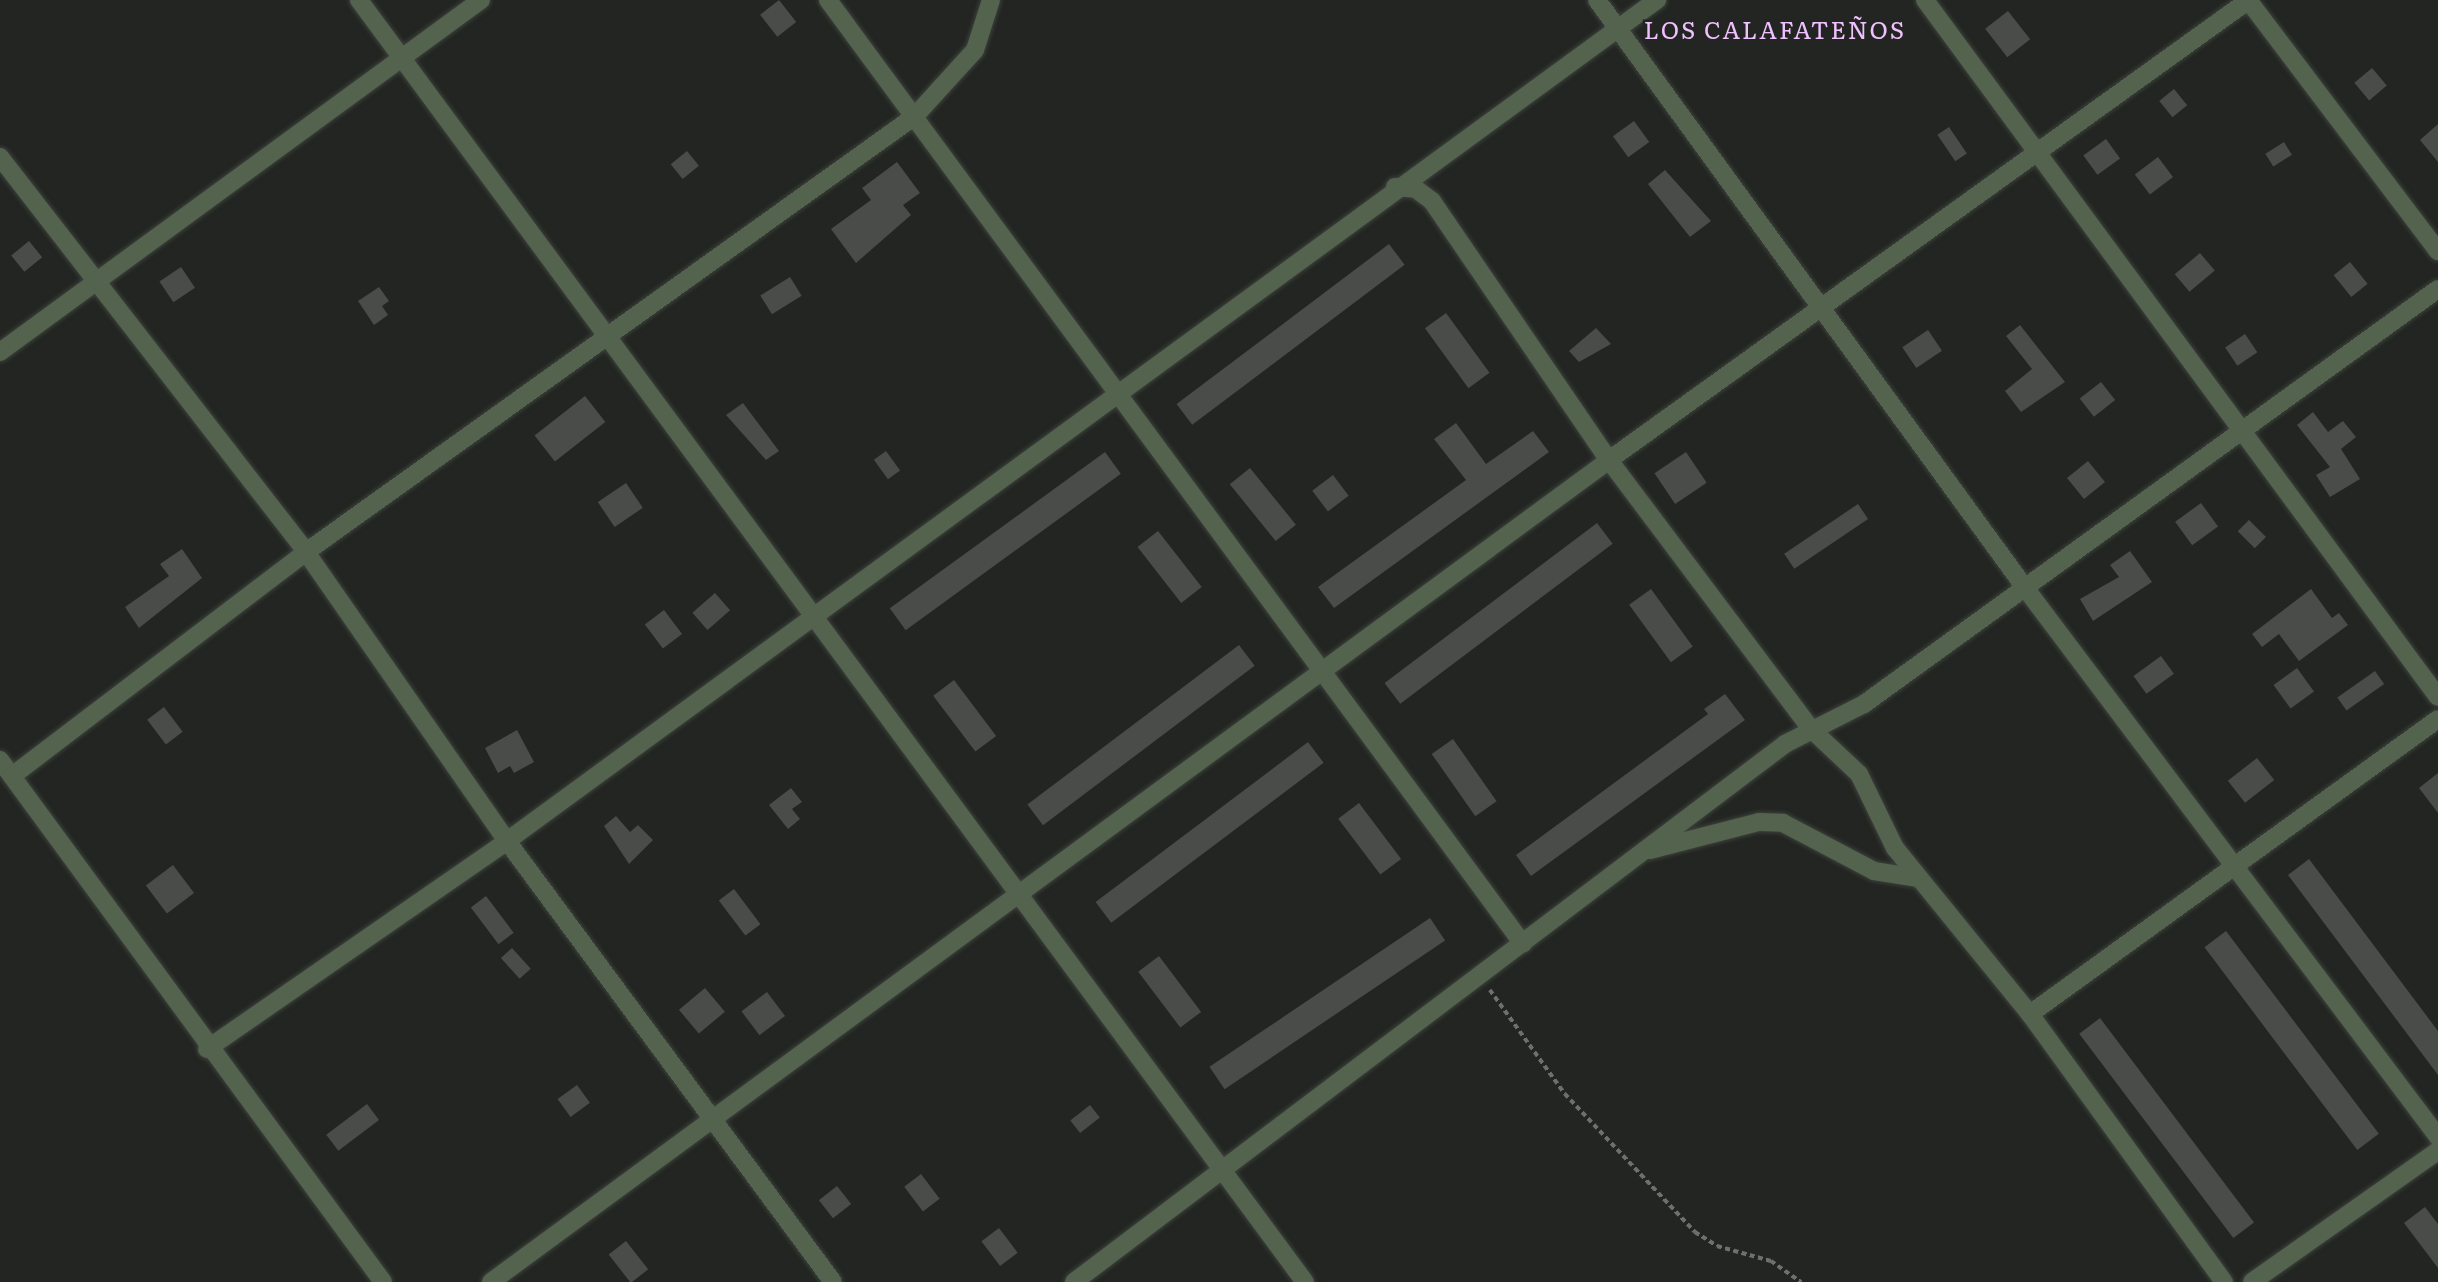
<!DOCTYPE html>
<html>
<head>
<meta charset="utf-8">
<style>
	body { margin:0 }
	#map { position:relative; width:2438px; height:1282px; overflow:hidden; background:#222521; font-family:Literata,serif }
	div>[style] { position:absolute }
	.building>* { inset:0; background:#494c48; transform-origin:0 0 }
	.path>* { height:3.5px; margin-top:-1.75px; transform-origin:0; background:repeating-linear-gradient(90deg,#6d706c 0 5px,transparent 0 8.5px) }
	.roads { filter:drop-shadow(0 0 2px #3d403c) drop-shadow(0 0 2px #3d403c) }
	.minor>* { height:18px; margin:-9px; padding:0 9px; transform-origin:9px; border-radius:9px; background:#53634e }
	span { translate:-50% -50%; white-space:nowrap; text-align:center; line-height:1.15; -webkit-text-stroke:5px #222521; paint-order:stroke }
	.neighbourhood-label { font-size:24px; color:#f0c0ff; letter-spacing:2px }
</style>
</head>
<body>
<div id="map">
	<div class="building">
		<div style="left:779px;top:0;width:28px;height:24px;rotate:52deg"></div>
		<div style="left:2008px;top:11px;width:36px;height:29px;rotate:52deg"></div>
		<div style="left:2372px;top:68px;width:23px;height:23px;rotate:50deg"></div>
		<div style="left:2174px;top:89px;width:21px;height:19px;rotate:51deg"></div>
		<div style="left:1634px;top:121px;width:26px;height:26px;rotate:54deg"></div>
		<div style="clip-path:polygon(2438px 124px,2438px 162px,2420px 140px)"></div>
		<div style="left:1949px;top:127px;width:32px;height:14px;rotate:56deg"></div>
		<div style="left:2106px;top:139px;width:24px;height:28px;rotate:54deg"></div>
		<div style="left:2284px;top:142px;width:15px;height:22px;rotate:58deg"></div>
		<div style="left:687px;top:151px;width:19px;height:21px;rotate:51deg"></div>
		<div style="left:2158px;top:157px;width:25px;height:29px;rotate:53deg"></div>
		<div style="clip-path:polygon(897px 162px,920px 193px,903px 205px,911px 215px,856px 263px,831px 229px,871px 200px,862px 188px)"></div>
		<div style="clip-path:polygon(1665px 170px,1711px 221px,1690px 237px,1648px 184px)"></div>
		<div style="left:29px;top:241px;width:21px;height:23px;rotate:51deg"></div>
		<div style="left:1389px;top:244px;width:26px;height:266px;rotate:53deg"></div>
		<div style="left:2200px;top:253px;width:23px;height:33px;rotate:50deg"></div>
		<div style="left:2350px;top:262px;width:28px;height:21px;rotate:51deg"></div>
		<div style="left:181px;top:267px;width:25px;height:26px;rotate:56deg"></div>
		<div style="left:790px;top:277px;width:22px;height:35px;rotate:58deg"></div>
		<div style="clip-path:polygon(379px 287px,389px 301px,382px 306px,388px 315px,374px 325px,358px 301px)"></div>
		<div style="left:1446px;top:313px;width:74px;height:26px;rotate:54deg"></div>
		<div style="clip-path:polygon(2020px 325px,2065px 382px,2021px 412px,2005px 391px,2032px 369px,2006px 336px)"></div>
		<div style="clip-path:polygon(1596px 328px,1611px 344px,1579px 362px,1569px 351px)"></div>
		<div style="left:1928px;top:330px;width:25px;height:31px;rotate:56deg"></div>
		<div style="left:2245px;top:334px;width:22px;height:24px;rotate:56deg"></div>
		<div style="left:2101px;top:382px;width:23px;height:27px;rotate:52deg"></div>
		<div style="left:585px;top:396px;width:33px;height:64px;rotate:52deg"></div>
		<div style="clip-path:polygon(743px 403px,779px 451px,766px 460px,726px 415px)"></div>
		<div style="clip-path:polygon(2313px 412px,2328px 432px,2343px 421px,2356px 437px,2341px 449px,2360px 479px,2330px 497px,2316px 475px,2330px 467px,2297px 425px)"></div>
		<div style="clip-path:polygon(1456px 423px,1486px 464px,1533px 431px,1549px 452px,1334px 608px,1318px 587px,1466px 480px,1434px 439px)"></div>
		<div style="left:886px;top:451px;width:24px;height:15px;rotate:54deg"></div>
		<div style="left:1105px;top:452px;width:27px;height:266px;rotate:54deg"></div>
		<div style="left:1686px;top:452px;width:37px;height:38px;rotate:56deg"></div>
		<div style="left:2088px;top:461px;width:27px;height:27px;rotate:51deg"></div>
		<div style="left:1250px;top:468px;width:73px;height:26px;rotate:51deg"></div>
		<div style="left:1333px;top:475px;width:26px;height:26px;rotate:53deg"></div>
		<div style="left:626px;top:483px;width:30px;height:34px;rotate:56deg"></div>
		<div style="left:2201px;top:503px;width:29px;height:32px;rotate:54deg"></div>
		<div style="left:1858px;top:504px;width:18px;height:89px;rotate:56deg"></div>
		<div style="left:2249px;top:520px;width:24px;height:16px;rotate:45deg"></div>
		<div style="left:1597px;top:523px;width:26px;height:266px;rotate:53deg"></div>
		<div style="left:1158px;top:531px;width:71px;height:26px;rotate:52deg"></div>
		<div style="clip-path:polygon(182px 549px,202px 578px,139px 628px,125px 607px,169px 576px,160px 564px)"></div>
		<div style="clip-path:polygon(2130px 551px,2152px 582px,2093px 621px,2080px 599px,2119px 577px,2110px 565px)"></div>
		<div style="left:1651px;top:589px;width:71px;height:27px;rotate:54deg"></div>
		<div style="clip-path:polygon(2311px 589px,2332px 618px,2339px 613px,2348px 625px,2299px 661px,2279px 634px,2262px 647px,2252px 634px)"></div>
		<div style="left:715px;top:593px;width:23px;height:30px;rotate:49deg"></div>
		<div style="left:664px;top:610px;width:30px;height:24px;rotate:53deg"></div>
		<div style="left:1239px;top:645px;width:26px;height:265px;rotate:53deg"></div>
		<div style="left:2161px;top:656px;width:22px;height:34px;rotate:54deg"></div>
		<div style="left:2297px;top:668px;width:29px;height:29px;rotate:54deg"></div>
		<div style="left:2375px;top:671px;width:16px;height:46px;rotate:55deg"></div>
		<div style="left:954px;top:680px;width:70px;height:26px;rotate:53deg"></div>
		<div style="clip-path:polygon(1725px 694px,1745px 720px,1531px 876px,1516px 855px,1708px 714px,1704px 709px)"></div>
		<div style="left:164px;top:707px;width:31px;height:21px;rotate:53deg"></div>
		<div style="clip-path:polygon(517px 730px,534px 762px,514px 773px,510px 766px,498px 773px,485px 748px)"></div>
		<div style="left:1453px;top:739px;width:76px;height:26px;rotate:55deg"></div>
		<div style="left:1308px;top:742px;width:26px;height:266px;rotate:53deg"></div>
		<div style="left:2257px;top:758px;width:28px;height:37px;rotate:52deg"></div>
		<div style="clip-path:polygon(2438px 773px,2438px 813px,2419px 788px)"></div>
		<div style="clip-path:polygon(791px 788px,802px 802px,792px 809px,800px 819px,788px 829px,769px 805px)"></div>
		<div style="left:1359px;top:803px;width:70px;height:26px;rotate:53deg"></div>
		<div style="clip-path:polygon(616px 816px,630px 832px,638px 825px,653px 840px,629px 864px,604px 826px)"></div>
		<div style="clip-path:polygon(2309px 859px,2438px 1031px,2438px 1075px,2288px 875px)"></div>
		<div style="left:173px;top:865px;width:35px;height:34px;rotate:53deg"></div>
		<div style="left:734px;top:889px;width:44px;height:19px;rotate:53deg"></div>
		<div style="left:486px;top:896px;width:46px;height:19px;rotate:53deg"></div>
		<div style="left:1430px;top:918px;width:27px;height:266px;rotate:56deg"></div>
		<div style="left:2226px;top:931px;width:254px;height:27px;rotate:53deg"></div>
		<div style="left:512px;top:948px;width:28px;height:15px;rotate:48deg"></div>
		<div style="left:1159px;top:956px;width:70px;height:26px;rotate:53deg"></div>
		<div style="left:705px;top:988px;width:31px;height:34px;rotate:50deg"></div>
		<div style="left:767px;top:992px;width:30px;height:32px;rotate:53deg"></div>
		<div style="left:2100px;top:1018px;width:256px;height:26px;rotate:53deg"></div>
		<div style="left:577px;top:1085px;width:22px;height:24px;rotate:54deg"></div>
		<div style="left:367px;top:1104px;width:20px;height:51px;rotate:53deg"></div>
		<div style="left:1090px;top:1105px;width:16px;height:25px;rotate:52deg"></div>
		<div style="left:921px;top:1174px;width:31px;height:21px;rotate:53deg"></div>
		<div style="left:837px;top:1186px;width:23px;height:23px;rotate:52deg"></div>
		<div style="clip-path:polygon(2425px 1207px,2438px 1224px,2438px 1268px,2404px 1223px)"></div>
		<div style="left:999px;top:1228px;width:31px;height:22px;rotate:53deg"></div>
		<div style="left:626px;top:1241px;width:36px;height:22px;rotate:52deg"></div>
	</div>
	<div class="path">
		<div style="left:1490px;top:990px;width:128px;rotate:54.2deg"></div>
		<div style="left:1565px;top:1094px;width:190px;rotate:46.7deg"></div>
		<div style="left:1695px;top:1232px;width:26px;rotate:32deg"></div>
		<div style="left:1717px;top:1246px;width:56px;rotate:15.5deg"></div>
		<div style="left:1771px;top:1261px;width:37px;rotate:35deg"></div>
	</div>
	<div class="roads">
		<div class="minor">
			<div style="left:359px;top:0;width:1593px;rotate:53.58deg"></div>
			<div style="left:828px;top:0;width:1172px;rotate:53.64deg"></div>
			<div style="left:1597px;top:0;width:724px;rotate:53.94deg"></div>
			<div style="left:2023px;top:585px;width:691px;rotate:53.06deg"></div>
			<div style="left:1925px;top:0;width:865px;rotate:53.65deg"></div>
			<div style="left:2248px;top:0;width:315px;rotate:52.9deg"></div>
			<div style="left:0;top:157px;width:500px;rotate:52.2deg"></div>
			<div style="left:306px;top:552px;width:352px;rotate:55.2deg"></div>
			<div style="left:507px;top:841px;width:548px;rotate:53.53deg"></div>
			<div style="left:1395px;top:187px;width:21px;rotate:5deg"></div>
			<div style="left:1416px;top:189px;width:20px;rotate:37deg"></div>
			<div style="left:1432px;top:201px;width:314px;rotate:55.7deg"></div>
			<div style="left:1609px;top:460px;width:336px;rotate:53.1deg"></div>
			<div style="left:1811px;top:729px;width:66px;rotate:43.2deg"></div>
			<div style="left:1859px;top:774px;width:82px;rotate:64.1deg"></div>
			<div style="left:1895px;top:848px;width:214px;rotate:50.9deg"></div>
			<div style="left:2030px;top:1014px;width:331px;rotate:54.1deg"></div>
			<div style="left:0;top:352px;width:596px;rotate:-36.2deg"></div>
			<div style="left:0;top:760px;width:647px;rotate:53.73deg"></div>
			<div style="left:12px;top:776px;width:370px;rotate:-37.3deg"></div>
			<div style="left:306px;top:552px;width:749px;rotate:-35.6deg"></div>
			<div style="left:915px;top:116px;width:89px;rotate:-47.7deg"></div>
			<div style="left:975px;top:50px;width:52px;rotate:-72.3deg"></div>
			<div style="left:1650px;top:850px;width:113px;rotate:-14.4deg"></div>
			<div style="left:1759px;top:822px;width:24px;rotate:2deg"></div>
			<div style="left:1783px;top:823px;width:103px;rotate:27.8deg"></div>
			<div style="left:1874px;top:871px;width:45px;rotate:9deg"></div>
			<div style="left:2030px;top:1014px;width:503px;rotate:-35.87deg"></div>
			<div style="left:207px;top:1049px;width:365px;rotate:-34.7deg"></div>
			<div style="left:507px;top:841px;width:1425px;rotate:-36.18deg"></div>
			<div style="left:491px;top:1282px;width:1388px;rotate:-36.32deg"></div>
			<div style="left:1609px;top:460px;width:788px;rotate:-35.71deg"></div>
			<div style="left:1074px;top:1282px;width:892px;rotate:-37.11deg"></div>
			<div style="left:1785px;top:744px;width:89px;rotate:-26.9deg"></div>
			<div style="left:1864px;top:704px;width:708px;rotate:-35.87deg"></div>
			<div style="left:2252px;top:1282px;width:228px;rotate:-35.2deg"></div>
		</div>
	</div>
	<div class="neighbourhood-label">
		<span style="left:1775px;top:29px">LOS CALAFATEÑOS</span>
	</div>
</div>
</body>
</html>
